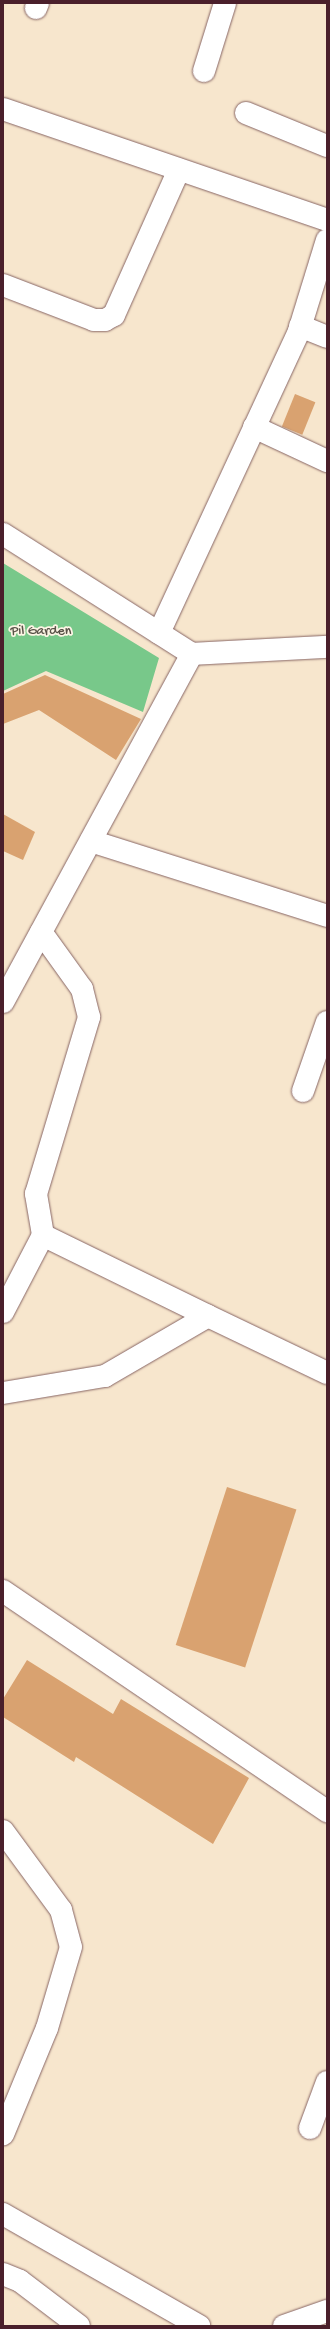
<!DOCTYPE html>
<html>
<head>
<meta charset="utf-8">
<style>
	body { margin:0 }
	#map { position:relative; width:330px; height:2329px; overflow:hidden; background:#f7e6cd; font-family:"Gochi Hand",sans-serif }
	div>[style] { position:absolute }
	.green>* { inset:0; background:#78c88a }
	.building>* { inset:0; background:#d9a270; transform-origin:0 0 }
	.roads { filter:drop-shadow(0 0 1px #876564) drop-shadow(0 0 1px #876564) }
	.minor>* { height:22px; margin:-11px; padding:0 11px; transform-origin:11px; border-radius:11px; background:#fff }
	.major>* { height:22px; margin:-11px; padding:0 11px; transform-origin:11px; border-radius:11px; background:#fff }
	span { translate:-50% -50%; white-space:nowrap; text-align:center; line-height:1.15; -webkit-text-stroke:3.5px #fcf5e5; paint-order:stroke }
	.park-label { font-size:14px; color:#585248 }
	.frame { position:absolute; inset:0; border:4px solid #4a1f2b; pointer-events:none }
</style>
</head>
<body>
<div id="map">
	<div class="green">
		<div style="clip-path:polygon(3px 563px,159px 658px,143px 712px,46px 671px,3px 691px)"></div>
	</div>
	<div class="building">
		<div style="left:295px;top:394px;width:22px;height:35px;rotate:22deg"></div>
		<div style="clip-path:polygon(45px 675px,141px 719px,116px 760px,39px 710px,3px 724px,3px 694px)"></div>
		<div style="clip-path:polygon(3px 814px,35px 832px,23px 860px,3px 851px)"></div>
		<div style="left:227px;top:1487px;width:73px;height:166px;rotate:18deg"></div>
		<div style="clip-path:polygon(27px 1660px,113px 1714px,121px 1699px,249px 1778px,213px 1844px,76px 1757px,74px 1762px,3px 1717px,3px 1699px)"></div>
	</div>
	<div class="roads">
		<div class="minor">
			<div style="left:36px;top:8px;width:5px;rotate:-68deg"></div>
			<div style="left:204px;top:71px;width:71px;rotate:-72.8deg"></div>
			<div style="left:3px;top:109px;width:342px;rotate:18.9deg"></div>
			<div style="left:246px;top:113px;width:87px;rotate:22.2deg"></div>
			<div style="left:3px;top:285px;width:97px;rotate:21deg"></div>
			<div style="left:94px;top:320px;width:11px"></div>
			<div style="left:105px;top:320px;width:10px;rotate:-29deg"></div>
			<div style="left:114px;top:315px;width:159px;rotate:-65.9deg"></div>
			<div style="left:300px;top:326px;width:29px;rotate:22deg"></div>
			<div style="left:254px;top:427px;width:81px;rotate:25deg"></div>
			<div style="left:3px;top:534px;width:224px;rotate:32.4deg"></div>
			<div style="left:159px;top:633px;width:333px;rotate:-65.1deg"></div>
			<div style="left:299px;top:331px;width:95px;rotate:-72.9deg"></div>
			<div style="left:91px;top:841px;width:248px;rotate:17.6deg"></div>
			<div style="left:303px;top:1091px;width:73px;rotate:-70.8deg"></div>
			<div style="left:3px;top:1312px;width:87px;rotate:-62.5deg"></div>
			<div style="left:208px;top:1316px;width:132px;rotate:25.6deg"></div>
			<div style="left:3px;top:1393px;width:103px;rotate:-9.5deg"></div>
			<div style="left:105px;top:1376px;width:119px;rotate:-30.2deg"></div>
			<div style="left:208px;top:1316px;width:184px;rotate:-153.9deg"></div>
			<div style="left:43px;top:1235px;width:42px;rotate:-99.7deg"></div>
			<div style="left:36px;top:1194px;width:185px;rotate:-73.3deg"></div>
			<div style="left:89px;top:1017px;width:29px;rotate:-104deg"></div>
			<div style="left:82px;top:989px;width:70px;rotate:-125.7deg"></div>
			<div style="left:3px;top:1591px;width:392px;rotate:34.2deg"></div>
			<div style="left:3px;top:1831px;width:98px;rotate:53.7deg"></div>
			<div style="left:61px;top:1910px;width:38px;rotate:75deg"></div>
			<div style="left:71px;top:1947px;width:84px;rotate:106.5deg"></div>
			<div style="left:47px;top:2028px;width:115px;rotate:112.5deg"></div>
			<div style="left:310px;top:2128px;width:49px;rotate:-69.7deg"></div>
			<div style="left:3px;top:2214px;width:226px;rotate:29.7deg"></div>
			<div style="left:3px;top:2274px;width:18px;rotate:22deg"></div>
			<div style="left:20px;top:2281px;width:74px;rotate:37.3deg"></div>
			<div style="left:284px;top:2326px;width:46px;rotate:-19.2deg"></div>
		</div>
		<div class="major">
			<div style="left:3px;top:1002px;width:396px;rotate:-61.5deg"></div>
			<div style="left:192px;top:654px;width:135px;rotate:-3deg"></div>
		</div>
	</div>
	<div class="park-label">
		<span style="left:41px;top:632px">Pil Garden</span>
	</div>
	<div class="frame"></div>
</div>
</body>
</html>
